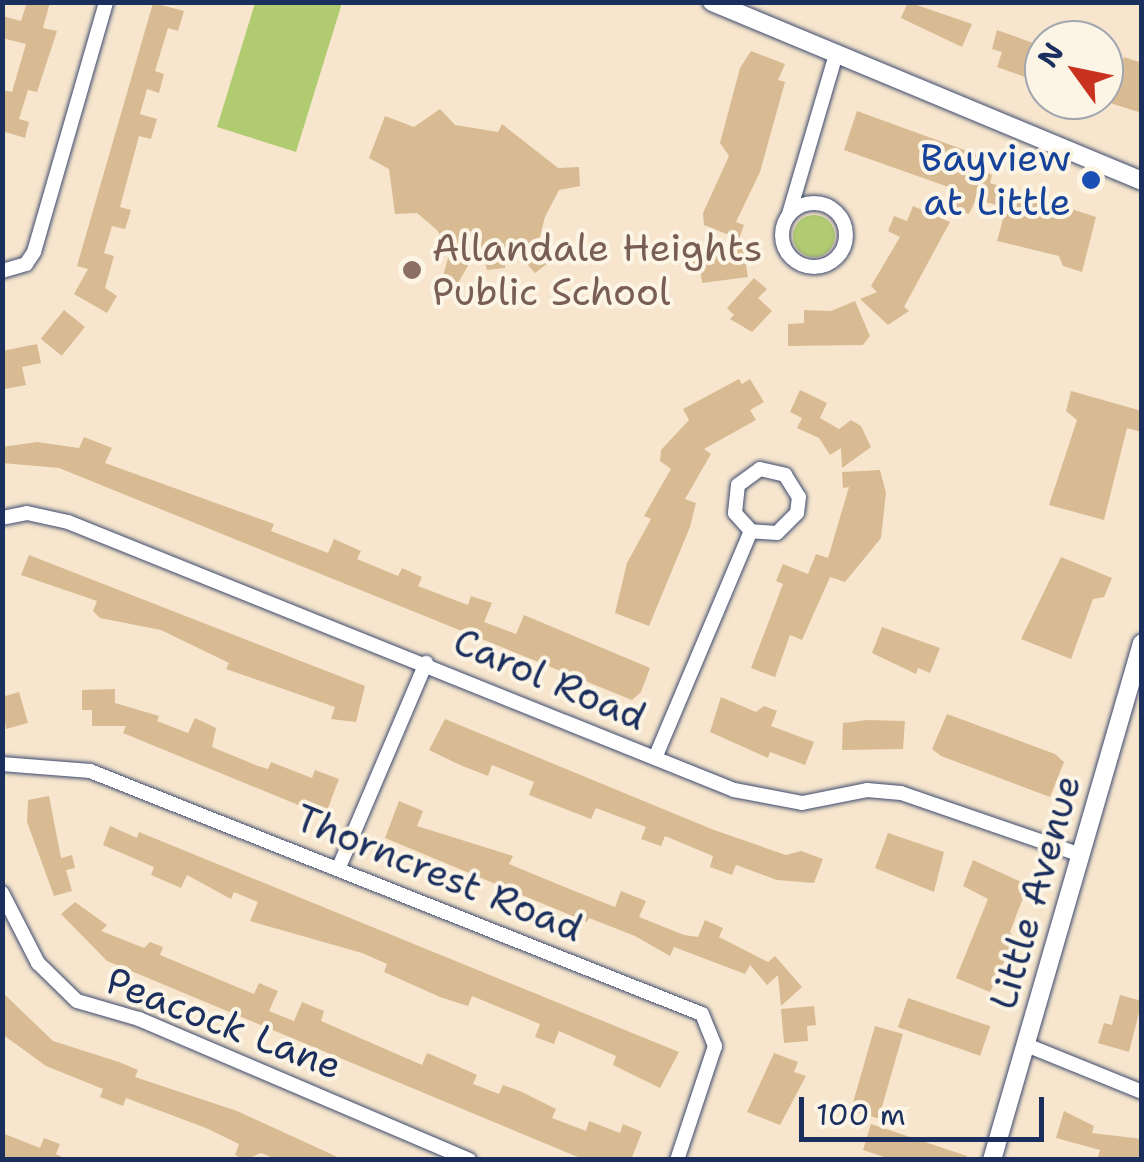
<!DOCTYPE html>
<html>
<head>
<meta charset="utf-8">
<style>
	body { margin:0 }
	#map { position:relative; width:1144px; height:1162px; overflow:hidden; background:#f7e6cd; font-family:"Shantell Sans",sans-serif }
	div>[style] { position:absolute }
	.green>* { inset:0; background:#b1cb71 }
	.round { border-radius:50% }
	.building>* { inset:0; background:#d8bb93; transform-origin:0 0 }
	.roads { filter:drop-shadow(0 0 2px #3c4a6f) drop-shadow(0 0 2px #3c4a6f) }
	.minor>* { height:14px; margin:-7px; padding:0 7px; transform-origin:7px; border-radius:7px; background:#fff }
	.minor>.ring { margin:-7px; padding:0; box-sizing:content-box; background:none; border:14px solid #fff; border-radius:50% }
	.tertiary>* { height:18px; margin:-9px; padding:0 9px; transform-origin:9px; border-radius:9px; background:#fff }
	.dots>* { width:28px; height:28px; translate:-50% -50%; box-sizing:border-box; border:5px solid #fcf5e5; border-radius:50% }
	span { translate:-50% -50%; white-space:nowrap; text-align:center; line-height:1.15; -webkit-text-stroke:8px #fcf5e5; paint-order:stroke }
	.transit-label { font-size:38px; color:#164399 }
	.right { translate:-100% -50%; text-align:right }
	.education-label { font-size:38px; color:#785e54 }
	.left { translate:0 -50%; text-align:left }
	.street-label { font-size:38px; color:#1b2f5e }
	.frame { position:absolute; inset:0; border:5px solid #1b2f5e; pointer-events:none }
	.north { position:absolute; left:1024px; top:20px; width:100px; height:100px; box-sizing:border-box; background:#fcf5e5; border:2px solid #a2a6af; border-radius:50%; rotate:303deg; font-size:28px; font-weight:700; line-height:40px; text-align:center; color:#1b2f5e }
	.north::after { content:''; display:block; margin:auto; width:35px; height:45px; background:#c8321e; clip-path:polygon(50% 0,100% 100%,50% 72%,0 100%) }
	.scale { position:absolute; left:799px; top:1097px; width:245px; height:45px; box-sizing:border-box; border:5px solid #1b2f5e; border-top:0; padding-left:12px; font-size:30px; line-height:35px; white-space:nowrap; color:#1b2f5e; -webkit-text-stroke:8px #fcf5e5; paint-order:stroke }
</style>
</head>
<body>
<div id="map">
	<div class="green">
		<div style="clip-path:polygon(255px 3px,342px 3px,296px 152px,217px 127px)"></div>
		<div class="round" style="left:793px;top:215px;width:42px;height:42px"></div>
	</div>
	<div class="building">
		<div style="clip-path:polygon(27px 2px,50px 2px,43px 28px,57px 31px,37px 92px,28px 90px,19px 119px,29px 122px,25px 138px,2px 131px,2px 90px,12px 92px,26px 44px,2px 38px,2px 16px,21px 21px)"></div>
		<div style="clip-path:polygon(908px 2px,972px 24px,962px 47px,901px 18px)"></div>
		<div style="clip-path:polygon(153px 3px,184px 11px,178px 31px,168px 28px,155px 71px,164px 74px,159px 93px,147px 89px,140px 114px,157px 119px,151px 139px,139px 136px,120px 207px,131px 210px,125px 229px,112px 226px,104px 253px,114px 256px,105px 288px,117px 296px,107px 313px,74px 294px,88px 269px,77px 266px)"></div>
		<div style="clip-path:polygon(997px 30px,1044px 47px,1044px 84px,997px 67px,1002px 52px,992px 49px)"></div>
		<div style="clip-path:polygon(751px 51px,785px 64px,778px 80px,785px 82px,760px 172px,736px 222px,744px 225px,739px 239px,704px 225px,703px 213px,729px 156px,720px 143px,740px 68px)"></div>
		<div style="clip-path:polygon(1124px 57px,1142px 63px,1142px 113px,1110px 103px)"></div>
		<div style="clip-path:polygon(440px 109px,455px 125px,498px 132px,502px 124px,558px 168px,579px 167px,580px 186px,559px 190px,545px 217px,538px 244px,548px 263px,535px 273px,506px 241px,505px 268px,487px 270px,480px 245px,458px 283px,443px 276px,450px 251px,437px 230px,417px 213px,395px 214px,389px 169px,369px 158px,385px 116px,414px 127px)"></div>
		<div style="clip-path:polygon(857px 111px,981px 156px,977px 167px,992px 175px,990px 183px,1096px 217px,1082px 272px,1063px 266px,1059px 256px,997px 241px,1006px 208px,976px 199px,969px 214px,948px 208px,954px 189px,844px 150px)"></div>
		<div style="clip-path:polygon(913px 206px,950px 222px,904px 307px,909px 311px,888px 325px,860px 299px,877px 292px,871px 286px,900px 237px,888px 231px,894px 216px,907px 221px)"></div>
		<div style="clip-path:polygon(743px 246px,748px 277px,702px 283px,701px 274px,695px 275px,692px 254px)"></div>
		<div style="clip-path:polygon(754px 278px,767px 289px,758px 298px,772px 311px,752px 332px,730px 319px,734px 315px,727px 308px)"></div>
		<div style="clip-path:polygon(855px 301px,870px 336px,863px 345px,788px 346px,788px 324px,804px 323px,804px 310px,831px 311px)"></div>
		<div style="left:64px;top:310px;width:27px;height:37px;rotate:39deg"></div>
		<div style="clip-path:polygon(37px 344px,41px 363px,22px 367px,26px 385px,5px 389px,2px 351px)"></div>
		<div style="clip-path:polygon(739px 379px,742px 384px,750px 379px,764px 402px,750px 410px,756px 420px,704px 449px,711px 454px,685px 499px,696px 503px,690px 527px,649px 626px,615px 613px,627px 563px,651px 519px,644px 516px,671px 469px,660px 461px,661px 450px,689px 420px,683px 409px)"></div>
		<div style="clip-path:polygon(800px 390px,827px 403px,820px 418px,839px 429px,851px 420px,861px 426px,871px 447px,842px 468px,841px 448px,830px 455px,819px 438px,797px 428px,802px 418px,790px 412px)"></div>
		<div style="clip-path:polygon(1071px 391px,1142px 411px,1142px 432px,1127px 428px,1104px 520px,1049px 505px,1077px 420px,1066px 411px)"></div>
		<div style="clip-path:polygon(84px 437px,112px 448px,105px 463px,274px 524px,271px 531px,328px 553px,334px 539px,361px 551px,357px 559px,398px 576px,402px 568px,422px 577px,418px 586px,468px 605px,471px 596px,492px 603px,484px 622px,516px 634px,524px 615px,650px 668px,641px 692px,632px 700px,59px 468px,2px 463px,2px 447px,37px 442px,79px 448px)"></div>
		<div style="clip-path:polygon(880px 470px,886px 493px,881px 538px,845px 582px,830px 577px,802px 640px,790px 635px,775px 677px,751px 668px,783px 584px,776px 581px,783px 564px,808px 574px,816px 554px,828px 558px,849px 487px,843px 488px,842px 472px)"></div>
		<div style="clip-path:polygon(29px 555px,365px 686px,356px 722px,331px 719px,335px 707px,226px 669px,229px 663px,161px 630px,100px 618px,93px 611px,97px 601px,21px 575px)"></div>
		<div style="clip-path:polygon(1061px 557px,1112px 578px,1104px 597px,1093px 599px,1071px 659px,1021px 639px)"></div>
		<div style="clip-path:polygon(882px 627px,940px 648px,930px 673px,918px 668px,916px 674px,872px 653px)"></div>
		<div style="clip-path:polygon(115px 689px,115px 703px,159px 716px,157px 721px,188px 733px,195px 718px,216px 728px,212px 747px,258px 766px,268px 769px,271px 762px,312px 778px,315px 770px,339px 779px,325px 816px,123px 733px,126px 726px,92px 726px,92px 710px,82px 710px,82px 690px)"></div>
		<div style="clip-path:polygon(19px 692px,28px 723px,6px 729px,2px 697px)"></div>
		<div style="clip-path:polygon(721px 697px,756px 712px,764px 706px,777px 711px,771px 726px,814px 742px,805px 765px,770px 752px,768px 758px,710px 732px)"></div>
		<div style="clip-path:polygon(947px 714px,1055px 754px,1064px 762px,1050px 797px,941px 756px,932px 749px)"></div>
		<div style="clip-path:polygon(445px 719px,714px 830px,786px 855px,801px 851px,823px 859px,814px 883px,777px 880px,736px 865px,732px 875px,710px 867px,713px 856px,665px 836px,661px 846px,641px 839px,646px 827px,596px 808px,591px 819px,529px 795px,534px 782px,492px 765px,488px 776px,460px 765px,429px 750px)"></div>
		<div style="clip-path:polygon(867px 720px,905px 721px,903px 749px,842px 750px,843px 723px)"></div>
		<div style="clip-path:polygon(49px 796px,61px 858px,72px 855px,75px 868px,66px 870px,72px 891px,54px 896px,27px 822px,28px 800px)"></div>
		<div style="clip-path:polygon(399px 801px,423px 811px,417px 826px,513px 856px,509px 864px,567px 888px,615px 907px,621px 891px,646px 901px,639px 917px,684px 935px,698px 937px,705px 920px,723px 928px,719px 937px,768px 962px,775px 956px,802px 987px,781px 1006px,778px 975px,767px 985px,750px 965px,745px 974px,674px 947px,670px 956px,635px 936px,589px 918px,587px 922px,385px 838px)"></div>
		<div style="clip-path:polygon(110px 826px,137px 838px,139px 832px,679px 1052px,660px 1088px,613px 1065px,616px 1056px,559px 1031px,554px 1044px,535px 1037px,540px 1024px,472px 996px,468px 1006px,440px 997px,384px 972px,387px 964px,362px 953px,250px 921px,258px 902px,234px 892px,231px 899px,187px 875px,181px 888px,151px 875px,154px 867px,103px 845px)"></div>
		<div style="clip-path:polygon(888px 833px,944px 852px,934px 892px,875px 868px)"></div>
		<div style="clip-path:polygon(973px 860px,1028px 885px,1010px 932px,1015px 939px,990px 992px,956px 978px,988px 899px,963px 886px)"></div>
		<div style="clip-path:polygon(75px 902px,107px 925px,101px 931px,144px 948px,150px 942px,163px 947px,160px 955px,254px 994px,259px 983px,278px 991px,269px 1011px,294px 1021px,302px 1002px,324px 1011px,321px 1021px,422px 1065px,427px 1053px,446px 1061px,477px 1075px,473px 1084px,499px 1094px,503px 1085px,522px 1092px,556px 1109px,552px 1118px,586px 1131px,589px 1121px,620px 1133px,623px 1124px,642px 1132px,631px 1160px,585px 1160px,107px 961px,61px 914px)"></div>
		<div style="clip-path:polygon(2px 992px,53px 1041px,119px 1062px,138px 1070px,135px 1077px,237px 1111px,344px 1160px,278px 1160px,261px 1153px,245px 1160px,235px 1155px,239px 1144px,206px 1128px,126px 1098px,123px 1106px,100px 1097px,103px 1089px,46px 1066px,2px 1034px)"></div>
		<div style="clip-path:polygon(1120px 995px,1142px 1001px,1129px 1052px,1098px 1043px,1104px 1023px,1112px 1025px)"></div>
		<div style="left:908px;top:998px;width:87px;height:31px;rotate:19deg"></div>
		<div style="clip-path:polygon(814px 1006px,816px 1025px,807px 1026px,808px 1041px,784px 1043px,781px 1009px)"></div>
		<div style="left:875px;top:1026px;width:29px;height:88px;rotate:16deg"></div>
		<div style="clip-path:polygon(774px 1053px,798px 1062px,794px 1072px,806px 1076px,780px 1125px,747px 1112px)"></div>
		<div style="clip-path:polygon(1064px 1111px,1094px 1126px,1092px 1133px,1142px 1139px,1142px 1160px,1097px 1160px,1100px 1150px,1056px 1138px)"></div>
		<div style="clip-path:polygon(871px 1124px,967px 1156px,966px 1160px,893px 1160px,863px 1150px)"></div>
		<div style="clip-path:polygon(2px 1133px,40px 1148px,44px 1138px,60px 1144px,56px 1154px,68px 1160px,2px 1160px)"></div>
	</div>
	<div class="roads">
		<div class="minor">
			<div class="ring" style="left:782px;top:203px;width:50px;height:50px"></div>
			<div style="left:789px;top:214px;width:167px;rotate:-73.6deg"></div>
			<div style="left:2px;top:271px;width:25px;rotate:-16deg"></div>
			<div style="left:26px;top:264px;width:14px;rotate:-56deg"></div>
			<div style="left:34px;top:252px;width:260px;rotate:-73.9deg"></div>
			<div style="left:2px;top:518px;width:25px;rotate:-11deg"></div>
			<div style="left:27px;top:513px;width:42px;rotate:12.4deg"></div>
			<div style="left:68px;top:522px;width:718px;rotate:21.92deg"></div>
			<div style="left:734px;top:790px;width:69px;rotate:10.8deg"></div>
			<div style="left:802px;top:803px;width:66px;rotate:-11.3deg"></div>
			<div style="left:867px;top:790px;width:34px;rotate:5deg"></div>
			<div style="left:901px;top:793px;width:190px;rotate:19deg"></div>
			<div style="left:655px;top:758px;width:246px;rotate:-67.1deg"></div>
			<div style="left:751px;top:531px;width:24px;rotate:-132deg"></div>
			<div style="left:735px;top:513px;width:28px;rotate:-84deg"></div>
			<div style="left:738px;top:485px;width:27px;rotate:-36deg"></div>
			<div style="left:760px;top:469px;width:26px;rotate:13deg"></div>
			<div style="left:785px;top:475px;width:26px;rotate:58deg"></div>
			<div style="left:799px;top:497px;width:16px;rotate:97deg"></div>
			<div style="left:797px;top:513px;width:28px;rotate:135deg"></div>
			<div style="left:777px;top:533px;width:26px;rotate:-176deg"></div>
			<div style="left:2px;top:764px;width:88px;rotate:4.5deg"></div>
			<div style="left:90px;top:771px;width:658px;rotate:21.66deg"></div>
			<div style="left:702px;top:1014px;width:35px;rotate:68deg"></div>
			<div style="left:715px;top:1046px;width:120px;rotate:108.4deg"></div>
			<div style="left:339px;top:867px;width:222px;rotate:-66.9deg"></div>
			<div style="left:2px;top:893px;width:79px;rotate:62.8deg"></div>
			<div style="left:38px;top:963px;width:54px;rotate:44.3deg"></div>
			<div style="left:77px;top:1001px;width:65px;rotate:16.2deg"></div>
			<div style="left:139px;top:1019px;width:359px;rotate:23.1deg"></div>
			<div style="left:1024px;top:1044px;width:127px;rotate:22.1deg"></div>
		</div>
		<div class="tertiary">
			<div style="left:712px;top:2px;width:466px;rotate:22.6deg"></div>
			<div style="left:992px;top:1160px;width:538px;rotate:-73.82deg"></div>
		</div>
	</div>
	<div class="dots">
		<div style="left:1091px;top:180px;background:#1a4fb4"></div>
		<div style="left:412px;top:270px;background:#8d6e63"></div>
	</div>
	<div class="transit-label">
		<span class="right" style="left:1071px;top:180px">Bayview<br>at Little</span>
	</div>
	<div class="education-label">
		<span class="left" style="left:432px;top:270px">Allandale Heights<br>Public School</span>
	</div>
	<div class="street-label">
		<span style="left:550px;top:679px;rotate:23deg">Carol Road</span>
		<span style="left:439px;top:873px;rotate:22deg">Thorncrest Road</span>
		<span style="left:1035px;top:892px;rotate:-74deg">Little Avenue</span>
		<span style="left:224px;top:1023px;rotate:21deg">Peacock Lane</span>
	</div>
	<div class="frame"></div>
	<div class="north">N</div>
	<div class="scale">100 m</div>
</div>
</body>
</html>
